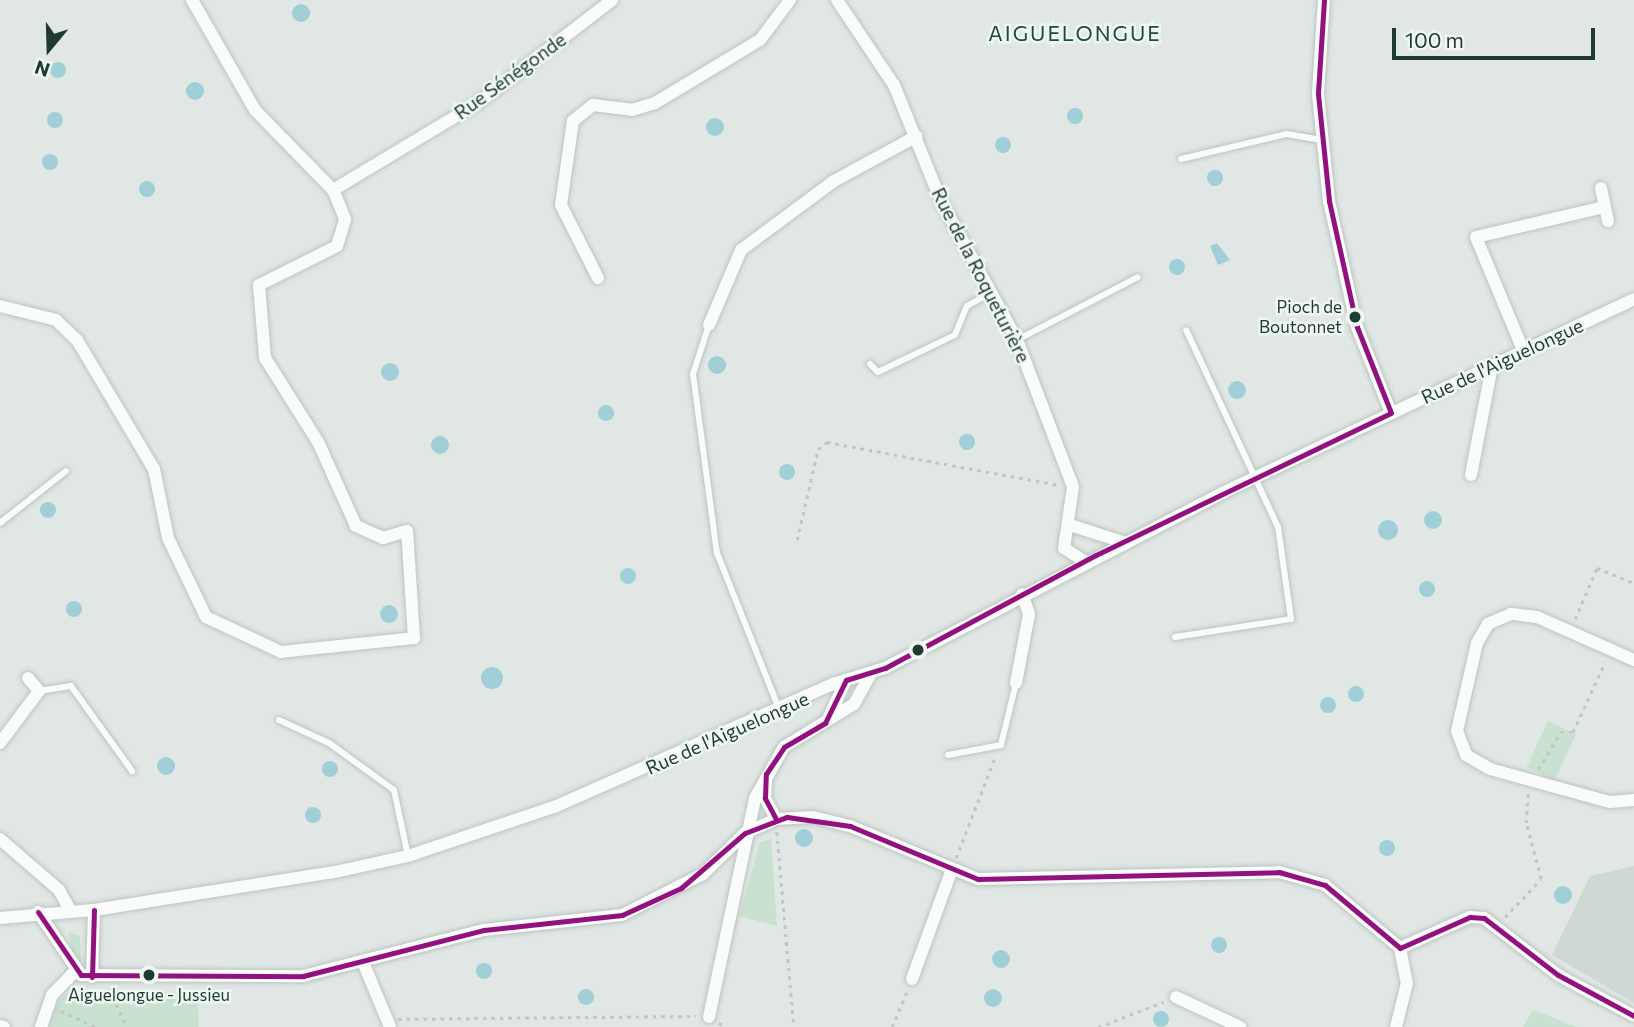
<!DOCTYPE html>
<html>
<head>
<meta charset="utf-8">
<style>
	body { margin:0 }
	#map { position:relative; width:1634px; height:1027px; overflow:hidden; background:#e1e7e4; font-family:Commissioner,sans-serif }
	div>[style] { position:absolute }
	.built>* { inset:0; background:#ced9d4 }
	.green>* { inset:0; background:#c9e1d0; transform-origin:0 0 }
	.water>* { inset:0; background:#a0cfd7 }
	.round { border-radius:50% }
	.path>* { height:2.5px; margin-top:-1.25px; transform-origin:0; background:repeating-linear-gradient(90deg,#bfc7c5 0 3.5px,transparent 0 8.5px) }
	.roads { filter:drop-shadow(0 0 2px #bec4c1) drop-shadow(0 0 2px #bec4c1) }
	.service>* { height:6px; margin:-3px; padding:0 3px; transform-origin:3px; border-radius:3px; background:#fafbfb }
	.minor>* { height:12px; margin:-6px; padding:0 6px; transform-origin:6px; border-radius:6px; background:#fafbfb }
	.bus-1>* { height:5px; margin:-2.5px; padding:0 2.5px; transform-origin:2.5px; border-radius:2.5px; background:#93117e }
	.dots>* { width:19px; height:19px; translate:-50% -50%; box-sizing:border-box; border:4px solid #eff7f3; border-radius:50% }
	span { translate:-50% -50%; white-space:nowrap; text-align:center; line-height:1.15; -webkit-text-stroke:5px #eff7f3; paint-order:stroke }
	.bus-label { font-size:17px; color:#1f3a33 }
	.right { translate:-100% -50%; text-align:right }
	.street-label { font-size:19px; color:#1f3a33 }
	.neighbourhood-label { font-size:21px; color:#1b4c40; letter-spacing:2px }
	.north { position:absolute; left:14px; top:14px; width:70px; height:70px; -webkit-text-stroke:5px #eff7f3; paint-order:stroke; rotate:199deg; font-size:19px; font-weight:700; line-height:28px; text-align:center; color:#1f3a33 }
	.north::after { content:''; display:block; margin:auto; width:24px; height:32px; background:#1f3a33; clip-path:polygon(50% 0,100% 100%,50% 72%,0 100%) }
	.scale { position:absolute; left:1392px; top:28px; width:203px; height:32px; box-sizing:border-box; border:4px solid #1f3a33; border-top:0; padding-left:9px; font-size:21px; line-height:24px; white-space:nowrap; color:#1f3a33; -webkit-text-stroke:5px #eff7f3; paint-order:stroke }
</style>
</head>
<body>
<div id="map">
	<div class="built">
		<div style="clip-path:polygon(1634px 866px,1634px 1003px,1552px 955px,1590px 876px)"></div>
	</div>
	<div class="green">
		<div style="left:1548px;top:721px;width:31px;height:51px;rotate:25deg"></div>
		<div style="clip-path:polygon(771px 839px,777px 926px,739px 916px,760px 842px)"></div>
		<div style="clip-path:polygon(68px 932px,80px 935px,81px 963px,73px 954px)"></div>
		<div style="clip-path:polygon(70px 992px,198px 992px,199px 1027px,50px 1027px,58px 1001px)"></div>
		<div style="clip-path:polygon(1533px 1010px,1577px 1027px,1523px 1027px)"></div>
	</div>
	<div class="water">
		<div class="round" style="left:292px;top:4px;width:18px;height:18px"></div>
		<div class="round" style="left:50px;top:62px;width:16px;height:16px"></div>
		<div class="round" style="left:186px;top:82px;width:18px;height:18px"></div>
		<div class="round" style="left:1067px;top:108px;width:16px;height:16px"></div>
		<div class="round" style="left:47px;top:112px;width:16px;height:16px"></div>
		<div class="round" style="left:706px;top:118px;width:18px;height:18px"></div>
		<div class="round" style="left:995px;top:137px;width:16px;height:16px"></div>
		<div class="round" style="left:42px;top:154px;width:16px;height:16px"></div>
		<div class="round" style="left:1207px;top:170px;width:16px;height:16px"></div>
		<div class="round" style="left:139px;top:181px;width:16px;height:16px"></div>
		<div style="clip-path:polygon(1217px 243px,1230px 260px,1218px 265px,1210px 246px)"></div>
		<div class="round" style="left:1169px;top:259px;width:16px;height:16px"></div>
		<div class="round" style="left:708px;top:356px;width:18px;height:18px"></div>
		<div class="round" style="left:381px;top:363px;width:18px;height:18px"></div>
		<div class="round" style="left:1228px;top:381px;width:18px;height:18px"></div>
		<div class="round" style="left:598px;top:405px;width:16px;height:16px"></div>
		<div class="round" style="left:959px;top:434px;width:16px;height:16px"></div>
		<div class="round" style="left:431px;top:436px;width:18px;height:18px"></div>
		<div class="round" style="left:779px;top:464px;width:16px;height:16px"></div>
		<div class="round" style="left:40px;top:502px;width:16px;height:16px"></div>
		<div class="round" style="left:1424px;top:511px;width:18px;height:18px"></div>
		<div class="round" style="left:1378px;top:520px;width:20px;height:20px"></div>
		<div class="round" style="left:620px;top:568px;width:16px;height:16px"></div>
		<div class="round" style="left:1419px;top:581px;width:16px;height:16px"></div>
		<div class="round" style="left:66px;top:601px;width:16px;height:16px"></div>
		<div class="round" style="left:380px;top:605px;width:18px;height:18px"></div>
		<div class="round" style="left:481px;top:667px;width:22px;height:22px"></div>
		<div class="round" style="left:1348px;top:686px;width:16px;height:16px"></div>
		<div class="round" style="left:1320px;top:697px;width:16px;height:16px"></div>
		<div class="round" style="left:157px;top:757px;width:18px;height:18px"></div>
		<div class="round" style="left:322px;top:761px;width:16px;height:16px"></div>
		<div class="round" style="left:305px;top:807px;width:16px;height:16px"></div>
		<div class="round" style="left:795px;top:829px;width:18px;height:18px"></div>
		<div class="round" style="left:1379px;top:840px;width:16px;height:16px"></div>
		<div class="round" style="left:1554px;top:886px;width:18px;height:18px"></div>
		<div class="round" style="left:1211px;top:937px;width:16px;height:16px"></div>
		<div class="round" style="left:992px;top:950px;width:18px;height:18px"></div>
		<div class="round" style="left:476px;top:963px;width:16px;height:16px"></div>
		<div class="round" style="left:984px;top:989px;width:18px;height:18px"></div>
		<div class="round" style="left:578px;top:989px;width:16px;height:16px"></div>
		<div class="round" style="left:1153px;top:1011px;width:16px;height:16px"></div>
	</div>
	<div class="path">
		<div style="left:797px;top:540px;width:93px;rotate:-77deg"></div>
		<div style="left:818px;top:449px;width:11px;rotate:-38deg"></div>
		<div style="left:827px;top:442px;width:237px;rotate:10.5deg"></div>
		<div style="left:1575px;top:619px;width:56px;rotate:-66.7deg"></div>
		<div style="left:1597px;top:568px;width:40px;rotate:22deg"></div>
		<div style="left:1538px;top:769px;width:44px;rotate:-58.1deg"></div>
		<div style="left:1561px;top:732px;width:12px"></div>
		<div style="left:1573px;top:732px;width:77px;rotate:-65.4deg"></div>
		<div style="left:777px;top:832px;width:196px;rotate:85deg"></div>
		<div style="left:956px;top:858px;width:108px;rotate:-68.9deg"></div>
		<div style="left:1505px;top:917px;width:52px;rotate:-46.5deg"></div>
		<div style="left:1541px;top:879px;width:58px;rotate:-105deg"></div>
		<div style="left:1526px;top:823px;width:32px;rotate:-86deg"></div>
		<div style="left:109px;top:989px;width:42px;rotate:64.7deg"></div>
		<div style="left:61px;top:1011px;width:38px;rotate:25deg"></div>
		<div style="left:398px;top:1019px;width:298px;rotate:-0.6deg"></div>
		<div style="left:719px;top:1023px;width:8px;rotate:30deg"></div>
		<div style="left:892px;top:1027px;width:38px;rotate:-67deg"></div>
		<div style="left:1098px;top:1027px;width:70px;rotate:-21deg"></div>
	</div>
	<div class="roads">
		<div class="service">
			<div style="left:1181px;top:159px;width:109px;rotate:-13.3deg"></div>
			<div style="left:1287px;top:134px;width:36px;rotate:10deg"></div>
			<div style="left:709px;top:325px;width:52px;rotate:108.1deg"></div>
			<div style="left:693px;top:374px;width:181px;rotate:82.4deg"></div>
			<div style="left:717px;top:553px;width:168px;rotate:68.3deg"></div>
			<div style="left:1017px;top:340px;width:136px;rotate:-27.5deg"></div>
			<div style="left:870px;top:364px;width:11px;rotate:45deg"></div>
			<div style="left:878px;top:372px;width:85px;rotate:-25.7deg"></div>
			<div style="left:955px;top:335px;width:31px;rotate:-68deg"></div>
			<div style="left:967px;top:306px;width:29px;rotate:-29deg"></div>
			<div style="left:0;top:523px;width:84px;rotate:-38.2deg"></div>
			<div style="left:1175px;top:637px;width:117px;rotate:-8.8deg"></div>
			<div style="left:1291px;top:619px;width:93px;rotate:-98deg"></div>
			<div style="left:1278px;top:527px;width:217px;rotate:-115deg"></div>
			<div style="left:39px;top:691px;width:32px;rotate:-9deg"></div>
			<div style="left:71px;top:686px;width:105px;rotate:54.3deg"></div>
			<div style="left:279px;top:720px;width:55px;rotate:24.7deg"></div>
			<div style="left:329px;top:743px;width:80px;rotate:35.9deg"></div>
			<div style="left:394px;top:790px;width:67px;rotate:78deg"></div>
			<div style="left:948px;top:755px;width:54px;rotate:-10.7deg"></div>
			<div style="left:1001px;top:745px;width:64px;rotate:-76.4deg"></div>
		</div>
		<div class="minor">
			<div style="left:837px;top:0;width:102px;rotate:56.2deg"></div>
			<div style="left:894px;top:85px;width:127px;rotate:67.9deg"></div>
			<div style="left:942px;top:203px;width:156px;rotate:61.3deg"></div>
			<div style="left:1017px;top:340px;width:157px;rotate:69.1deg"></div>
			<div style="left:1073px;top:487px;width:62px;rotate:98.4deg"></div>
			<div style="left:1064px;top:548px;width:24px;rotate:33deg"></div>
			<div style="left:1324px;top:0;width:94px;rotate:93.7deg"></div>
			<div style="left:1318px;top:94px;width:108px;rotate:84.1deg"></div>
			<div style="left:1329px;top:201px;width:129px;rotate:77.5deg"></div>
			<div style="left:1357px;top:327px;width:92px;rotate:68.4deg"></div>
			<div style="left:1601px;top:188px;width:34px;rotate:78deg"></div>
			<div style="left:333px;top:190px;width:169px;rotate:-31deg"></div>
			<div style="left:478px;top:103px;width:169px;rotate:-37.5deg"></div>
			<div style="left:598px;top:278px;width:82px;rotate:-116.9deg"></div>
			<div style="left:561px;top:205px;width:85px;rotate:-81.9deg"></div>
			<div style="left:573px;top:121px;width:26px;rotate:-39deg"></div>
			<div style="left:593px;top:105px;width:39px;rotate:7deg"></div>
			<div style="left:632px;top:110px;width:24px;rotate:-17deg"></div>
			<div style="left:655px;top:103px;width:122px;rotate:-31deg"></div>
			<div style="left:760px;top:40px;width:50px;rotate:-53.1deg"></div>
			<div style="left:0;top:306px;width:58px;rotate:14deg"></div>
			<div style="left:56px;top:320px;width:29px;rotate:44deg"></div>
			<div style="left:77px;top:340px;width:150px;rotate:59.2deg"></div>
			<div style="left:154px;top:469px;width:70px;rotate:78.5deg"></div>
			<div style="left:168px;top:538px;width:88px;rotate:64.3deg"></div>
			<div style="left:206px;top:617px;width:83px;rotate:25deg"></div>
			<div style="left:281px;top:652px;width:134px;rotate:-6deg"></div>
			<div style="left:414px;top:638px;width:107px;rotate:-93.7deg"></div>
			<div style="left:407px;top:531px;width:25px;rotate:164deg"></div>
			<div style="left:383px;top:538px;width:30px;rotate:-156deg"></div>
			<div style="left:356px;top:526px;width:92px;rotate:-114.3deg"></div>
			<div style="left:318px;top:442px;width:99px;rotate:-122.2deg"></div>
			<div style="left:265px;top:358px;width:73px;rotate:-94.7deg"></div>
			<div style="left:259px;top:285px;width:87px;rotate:-26.6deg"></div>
			<div style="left:337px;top:246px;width:28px;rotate:-73deg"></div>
			<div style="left:345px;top:219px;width:31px;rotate:-112deg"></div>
			<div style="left:333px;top:190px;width:112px;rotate:-134.3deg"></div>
			<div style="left:255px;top:110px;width:127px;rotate:-119.8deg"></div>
			<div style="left:709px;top:325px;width:82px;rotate:-66.9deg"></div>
			<div style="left:741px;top:250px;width:116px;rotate:-36.6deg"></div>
			<div style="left:834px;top:181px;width:94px;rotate:-28.5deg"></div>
			<div style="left:1523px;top:350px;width:122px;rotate:-112.6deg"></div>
			<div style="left:1476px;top:237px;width:131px;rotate:-13.2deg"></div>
			<div style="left:1471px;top:475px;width:111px;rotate:-79.1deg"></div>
			<div style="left:1070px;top:525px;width:56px;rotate:17.8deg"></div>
			<div style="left:1634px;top:660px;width:106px;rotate:-156.1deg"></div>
			<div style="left:1537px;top:617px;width:26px;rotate:-173deg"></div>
			<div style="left:1511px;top:614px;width:25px;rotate:157deg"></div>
			<div style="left:1488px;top:624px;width:22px;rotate:120deg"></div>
			<div style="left:1477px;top:643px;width:90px;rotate:102.8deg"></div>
			<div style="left:1457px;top:731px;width:26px;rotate:69deg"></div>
			<div style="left:1466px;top:755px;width:28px;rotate:30deg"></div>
			<div style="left:1490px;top:769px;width:124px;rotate:15.4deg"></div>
			<div style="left:1610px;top:802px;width:24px;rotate:-5deg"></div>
			<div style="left:1016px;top:683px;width:70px;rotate:-79.3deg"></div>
			<div style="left:1029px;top:614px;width:21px;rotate:-109deg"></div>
			<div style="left:829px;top:717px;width:41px;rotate:-65.3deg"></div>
			<div style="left:0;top:743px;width:65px;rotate:-53.1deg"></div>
			<div style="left:39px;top:691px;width:17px;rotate:-130deg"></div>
			<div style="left:766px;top:780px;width:18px;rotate:93deg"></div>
			<div style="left:765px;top:798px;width:24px;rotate:62deg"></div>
			<div style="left:0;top:839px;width:78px;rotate:40.8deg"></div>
			<div style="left:59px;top:890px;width:23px;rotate:61deg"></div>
			<div style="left:38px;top:912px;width:76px;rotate:55.7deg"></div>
			<div style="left:81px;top:975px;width:222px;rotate:0.3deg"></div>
			<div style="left:303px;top:976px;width:187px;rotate:-14.3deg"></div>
			<div style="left:484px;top:930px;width:139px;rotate:-6.2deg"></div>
			<div style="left:622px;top:915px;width:91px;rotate:-26.8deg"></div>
			<div style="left:703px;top:874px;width:59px;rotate:-44.3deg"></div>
			<div style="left:745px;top:833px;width:34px;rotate:-24deg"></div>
			<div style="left:776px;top:819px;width:37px;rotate:-3deg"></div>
			<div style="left:813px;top:817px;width:38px;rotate:14deg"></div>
			<div style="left:850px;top:826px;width:139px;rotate:22.5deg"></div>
			<div style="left:978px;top:879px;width:301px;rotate:-1.3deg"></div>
			<div style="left:1279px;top:872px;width:48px;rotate:15.8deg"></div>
			<div style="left:1325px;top:885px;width:98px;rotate:40deg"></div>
			<div style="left:1400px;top:948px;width:36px;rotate:79deg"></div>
			<div style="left:1407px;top:983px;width:45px;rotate:104deg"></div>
			<div style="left:0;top:918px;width:94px;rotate:-4.9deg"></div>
			<div style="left:94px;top:910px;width:244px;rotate:-9deg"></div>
			<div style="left:335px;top:872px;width:75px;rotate:-12.4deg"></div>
			<div style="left:408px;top:856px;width:154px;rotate:-18.6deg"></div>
			<div style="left:554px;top:807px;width:305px;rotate:-23.8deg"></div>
			<div style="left:833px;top:684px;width:54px;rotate:-17.1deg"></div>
			<div style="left:885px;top:668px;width:380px;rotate:-27.4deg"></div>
			<div style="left:1222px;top:493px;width:455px;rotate:-25.2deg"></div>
			<div style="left:1400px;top:948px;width:77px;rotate:-23.9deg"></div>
			<div style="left:1470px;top:917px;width:14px;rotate:4deg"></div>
			<div style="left:1484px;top:918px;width:93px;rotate:37.6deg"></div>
			<div style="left:1558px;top:975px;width:86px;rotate:28.3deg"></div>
			<div style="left:363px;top:962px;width:70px;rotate:67.4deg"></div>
			<div style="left:92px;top:977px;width:67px;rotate:-88.3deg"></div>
			<div style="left:912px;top:979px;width:114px;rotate:-70deg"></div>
			<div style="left:1176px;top:997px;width:71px;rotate:25.1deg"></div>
			<div style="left:709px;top:1017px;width:224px;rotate:-78.1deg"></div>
			<div style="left:755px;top:798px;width:59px;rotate:-60.4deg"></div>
			<div style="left:784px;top:747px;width:82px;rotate:-31.6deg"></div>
			<div style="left:854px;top:704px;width:35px;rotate:-61deg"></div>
			<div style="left:0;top:1026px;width:4px;rotate:14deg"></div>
			<div style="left:41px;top:1027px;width:34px;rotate:-71deg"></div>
			<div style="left:52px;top:995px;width:32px;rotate:-46deg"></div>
		</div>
	</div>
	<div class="bus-1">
		<div style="left:1324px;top:0;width:94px;rotate:93.7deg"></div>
		<div style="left:1318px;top:94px;width:108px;rotate:84.1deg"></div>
		<div style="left:1329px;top:201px;width:129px;rotate:77.5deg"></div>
		<div style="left:1357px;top:327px;width:92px;rotate:68.4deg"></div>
		<div style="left:776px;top:819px;width:24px;rotate:-118deg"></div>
		<div style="left:765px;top:798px;width:24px;rotate:-88deg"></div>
		<div style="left:766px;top:774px;width:32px;rotate:-56deg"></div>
		<div style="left:784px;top:747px;width:48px;rotate:-30.3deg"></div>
		<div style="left:825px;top:723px;width:48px;rotate:-64deg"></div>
		<div style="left:846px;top:680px;width:41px;rotate:-17.1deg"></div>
		<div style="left:885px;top:668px;width:239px;rotate:-28.2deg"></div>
		<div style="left:1096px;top:555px;width:327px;rotate:-25.7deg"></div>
		<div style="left:38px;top:912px;width:76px;rotate:55.7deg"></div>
		<div style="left:81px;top:975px;width:222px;rotate:0.3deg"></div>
		<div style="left:303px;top:976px;width:187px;rotate:-14.3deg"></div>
		<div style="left:484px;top:930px;width:139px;rotate:-6.2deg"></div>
		<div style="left:622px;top:915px;width:65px;rotate:-24.6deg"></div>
		<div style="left:681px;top:888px;width:84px;rotate:-40.7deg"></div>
		<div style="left:745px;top:833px;width:45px;rotate:-20.9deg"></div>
		<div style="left:787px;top:817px;width:64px;rotate:8.1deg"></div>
		<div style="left:850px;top:826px;width:139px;rotate:22.5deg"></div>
		<div style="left:978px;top:879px;width:301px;rotate:-1.3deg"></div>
		<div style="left:1279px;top:872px;width:48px;rotate:15.8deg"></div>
		<div style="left:1325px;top:885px;width:98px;rotate:40deg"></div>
		<div style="left:1400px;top:948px;width:77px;rotate:-23.9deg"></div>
		<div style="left:1470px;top:917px;width:14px;rotate:4deg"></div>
		<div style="left:1484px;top:918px;width:93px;rotate:37.6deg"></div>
		<div style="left:1558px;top:975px;width:86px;rotate:28.3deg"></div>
		<div style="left:92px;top:977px;width:67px;rotate:-88.3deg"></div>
	</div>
	<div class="dots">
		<div style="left:1355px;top:317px;background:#1f3a33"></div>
		<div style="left:918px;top:650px;background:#1f3a33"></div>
		<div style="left:149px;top:975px;background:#1f3a33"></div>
	</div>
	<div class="bus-label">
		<span class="right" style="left:1342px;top:317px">Pioch de<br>Boutonnet</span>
		<span style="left:149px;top:995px">Aiguelongue - Jussieu</span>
	</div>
	<div class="street-label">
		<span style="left:510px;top:76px;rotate:-36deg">Rue Sénégonde</span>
		<span style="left:981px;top:275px;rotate:63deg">Rue de la Roqueturière</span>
		<span style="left:1502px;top:361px;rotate:-25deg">Rue de l'Aiguelongue</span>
		<span style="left:727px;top:733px;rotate:-24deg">Rue de l'Aiguelongue</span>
	</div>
	<div class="neighbourhood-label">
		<span style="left:1075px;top:33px">AIGUELONGUE</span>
	</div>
	<div class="north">N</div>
	<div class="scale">100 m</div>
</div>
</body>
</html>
